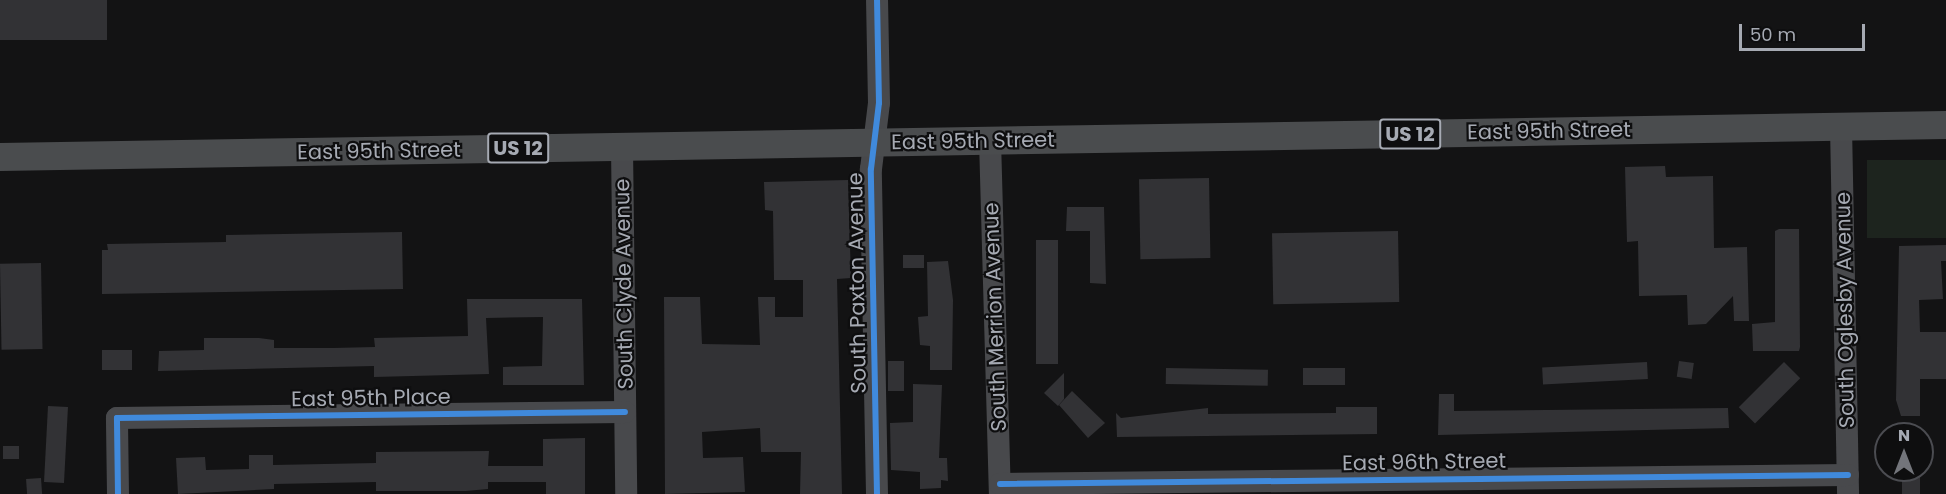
<!DOCTYPE html>
<html>
<head>
<meta charset="utf-8">
<style>
	body { margin:0 }
	#map { position:relative; width:1946px; height:494px; overflow:hidden; background:#131314; font-family:Poppins,sans-serif }
	div>[style] { position:absolute }
	.green>* { inset:0; background:#1d241e; transform-origin:0 0 }
	.building>* { inset:0; background:#323235; transform-origin:0 0 }
	.minor>* { height:22px; margin:-11px; padding:0 11px; transform-origin:11px; border-radius:11px; background:#48494c }
	.major>* { height:28px; margin:-14px; padding:0 14px; transform-origin:14px; border-radius:14px; background:#4a4c4e }
	.cycleway>* { height:6px; margin:-3px; padding:0 3px; transform-origin:3px; border-radius:3px; background:#408adc }
	span { translate:-50% -50%; white-space:nowrap; text-align:center; line-height:1.15; -webkit-text-stroke:4.5px #0e0e0f; paint-order:stroke }
	.shield-label span { padding:2px 4px; background:#0e0e0f; border:2px solid; border-radius:4px; -webkit-text-stroke-width:0 }
	.shield-label { font-size:20px; color:#a6aab3; font-weight:700 }
	.street-label { font-size:21px; color:#a6aab3 }
	.north { position:absolute; left:1874px; top:422px; width:60px; height:60px; box-sizing:border-box; background:#0e0e0f; border:2px solid #4b4c51; border-radius:50%; rotate:0deg; font-size:16px; font-weight:700; line-height:24px; text-align:center; color:#a6aab3 }
	.north::after { content:''; display:block; margin:auto; width:21px; height:27px; background:#73757b; clip-path:polygon(50% 0,100% 100%,50% 72%,0 100%) }
	.scale { position:absolute; left:1739px; top:24px; width:126px; height:27px; box-sizing:border-box; border:3px solid #a6aab3; border-top:0; padding-left:8px; font-size:18px; line-height:21px; white-space:nowrap; color:#a6aab3; -webkit-text-stroke:4px #0e0e0f; paint-order:stroke }
</style>
</head>
<body>
<div id="map">
	<div class="green">
		<div style="left:1946px;top:160px;width:78px;height:79px;rotate:90deg"></div>
	</div>
	<div class="building">
		<div style="left:0;top:0;width:107px;height:40px"></div>
		<div style="clip-path:polygon(1665px 166px,1666px 177px,1713px 176px,1714px 248px,1747px 247px,1749px 321px,1734px 321px,1733px 296px,1706px 324px,1688px 325px,1687px 295px,1639px 296px,1638px 241px,1627px 242px,1625px 167px)"></div>
		<div style="left:1209px;top:178px;width:80px;height:70px;rotate:89deg"></div>
		<div style="clip-path:polygon(848px 180px,851px 278px,837px 279px,842px 494px,800px 494px,801px 452px,761px 452px,760px 428px,702px 432px,703px 458px,743px 457px,745px 492px,665px 494px,664px 297px,700px 297px,702px 344px,760px 345px,758px 297px,775px 297px,775px 317px,803px 317px,803px 280px,774px 280px,773px 211px,765px 210px,764px 182px)"></div>
		<div style="clip-path:polygon(1067px 207px,1104px 207px,1106px 284px,1090px 283px,1090px 231px,1066px 231px)"></div>
		<div style="clip-path:polygon(1779px 229px,1799px 229px,1800px 347px,1799px 351px,1753px 351px,1752px 324px,1775px 322px,1775px 231px)"></div>
		<div style="left:1398px;top:231px;width:71px;height:126px;rotate:89deg"></div>
		<div style="clip-path:polygon(402px 232px,403px 289px,102px 294px,102px 250px,108px 250px,107px 244px,226px 242px,226px 235px)"></div>
		<div style="left:1036px;top:240px;width:22px;height:124px"></div>
		<div style="clip-path:polygon(1946px 245px,1946px 261px,1941px 261px,1943px 299px,1919px 300px,1920px 332px,1946px 332px,1946px 379px,1920px 379px,1920px 416px,1901px 416px,1896px 400px,1899px 246px)"></div>
		<div style="left:903px;top:255px;width:21px;height:13px"></div>
		<div style="clip-path:polygon(948px 261px,953px 300px,952px 370px,930px 370px,930px 346px,920px 345px,918px 317px,928px 316px,927px 262px)"></div>
		<div style="left:41px;top:263px;width:86px;height:41px;rotate:89deg"></div>
		<div style="clip-path:polygon(467px 299px,582px 299px,584px 385px,503px 385px,503px 367px,542px 366px,543px 317px,486px 318px,489px 374px,374px 377px,374px 366px,158px 371px,159px 351px,204px 350px,204px 338px,259px 338px,274px 340px,274px 348px,333px 348px,375px 347px,374px 338px,468px 336px)"></div>
		<div style="left:132px;top:350px;width:20px;height:30px;rotate:90deg"></div>
		<div style="left:888px;top:361px;width:16px;height:30px"></div>
		<div style="left:1679px;top:361px;width:15px;height:16px;rotate:8deg"></div>
		<div style="left:1647px;top:362px;width:17px;height:105px;rotate:87deg"></div>
		<div style="left:1784px;top:362px;width:23px;height:64px;rotate:45deg"></div>
		<div style="left:1166px;top:368px;width:102px;height:16px;rotate:1deg"></div>
		<div style="left:1345px;top:368px;width:17px;height:42px;rotate:90deg"></div>
		<div style="clip-path:polygon(1064px 373px,1064px 399px,1058px 406px,1044px 393px)"></div>
		<div style="clip-path:polygon(913px 384px,942px 385px,939px 458px,947px 458px,948px 481px,941px 480px,941px 488px,920px 489px,920px 472px,891px 470px,890px 423px,913px 422px)"></div>
		<div style="clip-path:polygon(1072px 391px,1105px 423px,1088px 438px,1059px 405px)"></div>
		<div style="clip-path:polygon(1439px 394px,1454px 394px,1454px 411px,1728px 408px,1729px 428px,1438px 435px)"></div>
		<div style="left:48px;top:406px;width:20px;height:76px;rotate:3deg"></div>
		<div style="clip-path:polygon(1336px 407px,1377px 407px,1377px 434px,1117px 437px,1116px 413px,1121px 418px,1208px 408px,1208px 414px,1336px 413px)"></div>
		<div style="clip-path:polygon(585px 438px,585px 494px,546px 494px,546px 482px,488px 482px,488px 489px,466px 491px,376px 491px,376px 482px,274px 484px,274px 489px,178px 494px,176px 458px,205px 457px,206px 470px,249px 469px,249px 455px,273px 455px,273px 465px,376px 463px,376px 452px,489px 451px,488px 466px,543px 466px,543px 439px)"></div>
		<div style="left:19px;top:446px;width:13px;height:16px;rotate:90deg"></div>
		<div style="left:1902px;top:470px;width:18px;height:24px"></div>
		<div style="left:41px;top:478px;width:16px;height:15px;rotate:86deg"></div>
	</div>
	<div class="minor">
		<div style="left:1841px;top:126px;width:368px;rotate:88.9deg"></div>
		<div style="left:990px;top:140px;width:354px;rotate:88.4deg"></div>
		<div style="left:622px;top:147px;width:347px;rotate:89.3deg"></div>
		<div style="left:1000px;top:484px;width:848px;rotate:-0.61deg"></div>
		<div style="left:118px;top:494px;width:76px;rotate:-90.8deg"></div>
		<div style="left:117px;top:418px;width:508px;rotate:-0.68deg"></div>
		<div style="left:877px;top:494px;width:325px;rotate:-91.1deg"></div>
		<div style="left:871px;top:169px;width:66px;rotate:-83.1deg"></div>
		<div style="left:879px;top:103px;width:103px;rotate:-91.1deg"></div>
	</div>
	<div class="major">
		<div style="left:0;top:157px;width:1946px;rotate:-0.94deg"></div>
	</div>
	<div class="cycleway">
		<div style="left:1000px;top:484px;width:848px;rotate:-0.61deg"></div>
		<div style="left:118px;top:494px;width:76px;rotate:-90.8deg"></div>
		<div style="left:117px;top:418px;width:508px;rotate:-0.68deg"></div>
		<div style="left:877px;top:494px;width:325px;rotate:-91.1deg"></div>
		<div style="left:871px;top:169px;width:66px;rotate:-83.1deg"></div>
		<div style="left:879px;top:103px;width:103px;rotate:-91.1deg"></div>
	</div>
	<div class="shield-label">
		<span style="left:1410px;top:134px">US 12</span>
		<span style="left:518px;top:148px">US 12</span>
	</div>
	<div class="street-label">
		<span style="left:1549px;top:131px;rotate:-1deg">East 95th Street</span>
		<span style="left:973px;top:141px;rotate:-1deg">East 95th Street</span>
		<span style="left:379px;top:151px;rotate:-1deg">East 95th Street</span>
		<span style="left:857px;top:283px;rotate:-91deg">South Paxton Avenue</span>
		<span style="left:624px;top:284px;rotate:-91deg">South Clyde Avenue</span>
		<span style="left:1845px;top:310px;rotate:-91deg">South Oglesby Avenue</span>
		<span style="left:995px;top:317px;rotate:-92deg">South Merrion Avenue</span>
		<span style="left:371px;top:398px;rotate:-1deg">East 95th Place</span>
		<span style="left:1424px;top:462px;rotate:-1deg">East 96th Street</span>
	</div>
	<div class="north">N</div>
	<div class="scale">50 m</div>
</div>
</body>
</html>
